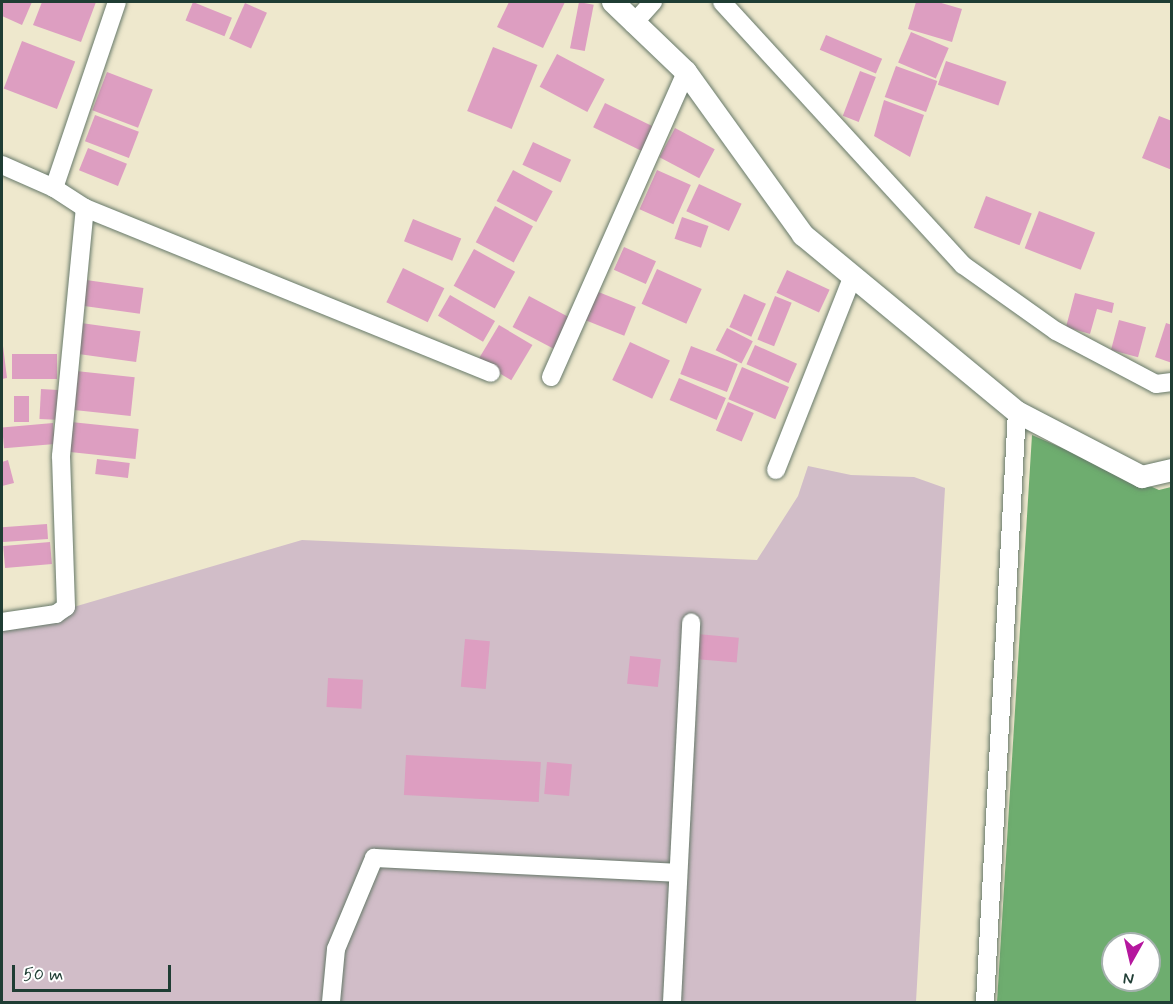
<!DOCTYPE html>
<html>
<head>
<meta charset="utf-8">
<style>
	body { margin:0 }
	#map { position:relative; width:1173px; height:1004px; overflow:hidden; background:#eee8cd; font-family:Mynerve,sans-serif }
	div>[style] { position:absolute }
	.industrial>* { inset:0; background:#d1bdc8 }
	.forest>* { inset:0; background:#6ead6f }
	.building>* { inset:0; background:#dd9ec1; transform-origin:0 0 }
	.roads { filter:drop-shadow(0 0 2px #67796a) drop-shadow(0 0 2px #67796a) }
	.minor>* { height:18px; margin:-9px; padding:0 9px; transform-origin:9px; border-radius:9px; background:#fff }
	.tertiary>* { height:22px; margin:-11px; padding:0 11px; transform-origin:11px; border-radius:11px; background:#fff }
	span { translate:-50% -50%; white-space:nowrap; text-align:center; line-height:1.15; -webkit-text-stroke:4.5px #fff; paint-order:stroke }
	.frame { position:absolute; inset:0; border:3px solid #1f3d34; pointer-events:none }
	.north { position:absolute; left:1101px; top:932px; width:60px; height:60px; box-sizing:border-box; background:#fff; border:2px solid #a5b1ae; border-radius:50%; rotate:188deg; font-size:16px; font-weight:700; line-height:24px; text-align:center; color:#1f3d34 }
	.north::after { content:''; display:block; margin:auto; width:21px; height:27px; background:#b5179e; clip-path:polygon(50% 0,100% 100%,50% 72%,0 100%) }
	.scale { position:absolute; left:12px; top:965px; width:159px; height:27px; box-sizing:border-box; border:3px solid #1f3d34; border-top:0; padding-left:8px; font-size:18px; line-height:21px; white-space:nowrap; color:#1f3d34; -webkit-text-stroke:4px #fff; paint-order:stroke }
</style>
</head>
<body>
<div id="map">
	<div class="industrial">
		<div style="clip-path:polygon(808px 466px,851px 475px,914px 477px,945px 488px,916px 1002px,2px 1002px,2px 628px,302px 540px,757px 560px,798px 496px)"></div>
	</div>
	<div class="forest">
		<div style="clip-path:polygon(evenodd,1032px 435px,1159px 490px,1171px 487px,1171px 1002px,997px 1002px,1032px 435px,1113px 944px,1149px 944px,1149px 980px,1113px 980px,1113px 944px)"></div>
	</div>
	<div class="building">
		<div style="clip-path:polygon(2px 2px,32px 2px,22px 25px,2px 16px)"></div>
		<div style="clip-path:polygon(42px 2px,96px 2px,81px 42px,33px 25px)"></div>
		<div style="left:193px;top:2px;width:42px;height:20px;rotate:22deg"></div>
		<div style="clip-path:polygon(509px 2px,565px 2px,543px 48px,497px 27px)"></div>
		<div style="left:579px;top:2px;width:15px;height:47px;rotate:11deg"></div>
		<div style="clip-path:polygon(916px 2px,938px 2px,962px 9px,952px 42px,908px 29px)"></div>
		<div style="left:245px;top:3px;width:24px;height:39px;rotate:24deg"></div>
		<div style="left:911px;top:32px;width:41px;height:33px;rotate:23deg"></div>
		<div style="left:826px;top:35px;width:61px;height:16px;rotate:23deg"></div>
		<div style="left:22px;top:41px;width:57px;height:51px;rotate:21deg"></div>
		<div style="left:493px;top:47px;width:48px;height:69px;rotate:22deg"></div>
		<div style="left:557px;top:54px;width:54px;height:37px;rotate:28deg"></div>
		<div style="left:946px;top:61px;width:64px;height:25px;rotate:19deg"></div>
		<div style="left:896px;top:66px;width:44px;height:33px;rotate:20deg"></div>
		<div style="left:860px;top:71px;width:17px;height:48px;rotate:21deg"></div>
		<div style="left:107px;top:72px;width:49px;height:41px;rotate:21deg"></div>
		<div style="clip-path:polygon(884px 100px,924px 115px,910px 157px,874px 136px)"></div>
		<div style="left:605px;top:103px;width:58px;height:27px;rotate:26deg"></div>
		<div style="left:95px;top:115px;width:47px;height:28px;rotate:21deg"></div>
		<div style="clip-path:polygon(1159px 116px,1172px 121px,1172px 170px,1142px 158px)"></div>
		<div style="left:675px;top:128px;width:45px;height:33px;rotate:28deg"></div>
		<div style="left:533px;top:142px;width:42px;height:25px;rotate:25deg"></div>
		<div style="left:88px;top:148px;width:42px;height:24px;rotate:22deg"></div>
		<div style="left:513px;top:170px;width:45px;height:35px;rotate:28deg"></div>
		<div style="left:657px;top:170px;width:37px;height:43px;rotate:24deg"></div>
		<div style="left:699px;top:184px;width:47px;height:30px;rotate:25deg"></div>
		<div style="left:986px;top:196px;width:49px;height:34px;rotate:21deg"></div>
		<div style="left:495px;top:206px;width:43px;height:41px;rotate:28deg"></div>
		<div style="left:1039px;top:211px;width:60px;height:40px;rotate:21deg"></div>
		<div style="left:682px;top:217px;width:28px;height:23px;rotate:19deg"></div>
		<div style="left:413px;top:219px;width:52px;height:24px;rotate:22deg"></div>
		<div style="left:624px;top:247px;width:35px;height:25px;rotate:24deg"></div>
		<div style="left:474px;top:249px;width:47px;height:42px;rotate:29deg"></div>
		<div style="left:403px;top:268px;width:46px;height:38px;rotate:26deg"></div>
		<div style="left:657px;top:269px;width:49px;height:38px;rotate:24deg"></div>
		<div style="left:787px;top:270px;width:47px;height:25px;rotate:25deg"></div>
		<div style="left:86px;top:280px;width:58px;height:26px;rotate:8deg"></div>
		<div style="left:596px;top:291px;width:43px;height:31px;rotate:22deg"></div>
		<div style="clip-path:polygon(1075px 293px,1114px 303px,1112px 313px,1097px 309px,1090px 334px,1066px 327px)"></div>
		<div style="left:744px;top:294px;width:24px;height:36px;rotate:24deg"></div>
		<div style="left:450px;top:295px;width:52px;height:24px;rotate:30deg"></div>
		<div style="left:529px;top:296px;width:47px;height:35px;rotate:28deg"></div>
		<div style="left:775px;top:296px;width:18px;height:47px;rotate:22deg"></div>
		<div style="left:1119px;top:320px;width:28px;height:31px;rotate:15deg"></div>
		<div style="left:81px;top:323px;width:60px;height:31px;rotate:8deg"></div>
		<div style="clip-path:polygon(1166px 323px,1172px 325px,1172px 363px,1155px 357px)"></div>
		<div style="left:499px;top:325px;width:39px;height:41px;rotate:31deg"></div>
		<div style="left:727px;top:328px;width:29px;height:25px;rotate:27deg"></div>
		<div style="clip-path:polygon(2px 338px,7px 378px,2px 379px)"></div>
		<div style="left:630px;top:342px;width:44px;height:42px;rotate:25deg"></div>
		<div style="left:755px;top:345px;width:46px;height:21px;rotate:24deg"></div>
		<div style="left:691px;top:346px;width:50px;height:30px;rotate:21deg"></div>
		<div style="left:57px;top:354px;width:25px;height:45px;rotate:90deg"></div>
		<div style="left:742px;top:367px;width:51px;height:35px;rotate:23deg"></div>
		<div style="left:76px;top:371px;width:59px;height:39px;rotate:6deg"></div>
		<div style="left:679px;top:378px;width:51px;height:24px;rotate:23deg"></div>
		<div style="left:41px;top:389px;width:17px;height:30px;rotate:3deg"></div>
		<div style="left:14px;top:396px;width:15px;height:26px"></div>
		<div style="left:728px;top:402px;width:28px;height:31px;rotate:23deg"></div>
		<div style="left:71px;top:422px;width:68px;height:30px;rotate:6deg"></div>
		<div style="left:53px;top:423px;width:21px;height:51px;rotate:85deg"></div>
		<div style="left:97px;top:459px;width:33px;height:15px;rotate:7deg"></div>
		<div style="clip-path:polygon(8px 460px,14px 483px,2px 486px,2px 462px)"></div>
		<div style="left:47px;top:524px;width:15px;height:45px;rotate:86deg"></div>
		<div style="left:50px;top:542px;width:22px;height:47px;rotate:85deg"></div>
		<div style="left:697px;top:634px;width:42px;height:25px;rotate:5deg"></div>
		<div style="left:465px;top:639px;width:25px;height:48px;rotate:5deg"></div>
		<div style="left:630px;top:656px;width:31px;height:28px;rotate:6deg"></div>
		<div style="left:328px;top:678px;width:35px;height:29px;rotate:3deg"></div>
		<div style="left:406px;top:755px;width:135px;height:40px;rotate:3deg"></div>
		<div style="left:547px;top:762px;width:25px;height:32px;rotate:5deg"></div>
	</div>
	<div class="roads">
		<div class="minor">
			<div style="left:722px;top:2px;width:357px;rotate:47.5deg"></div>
			<div style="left:963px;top:265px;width:114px;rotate:35.4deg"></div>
			<div style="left:1056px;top:331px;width:113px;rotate:27.9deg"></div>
			<div style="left:1156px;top:384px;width:16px;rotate:-7deg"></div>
			<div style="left:633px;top:24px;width:30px;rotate:-48deg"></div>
			<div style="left:2px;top:165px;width:57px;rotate:23.9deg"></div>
			<div style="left:54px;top:188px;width:37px;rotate:33deg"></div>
			<div style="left:85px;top:208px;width:438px;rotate:22.1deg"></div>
			<div style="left:54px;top:188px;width:196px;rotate:-71.3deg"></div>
			<div style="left:551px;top:377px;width:334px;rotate:-66.1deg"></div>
			<div style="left:776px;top:470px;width:209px;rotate:-68.4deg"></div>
			<div style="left:2px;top:622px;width:55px;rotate:-8.4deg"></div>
			<div style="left:56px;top:614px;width:12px;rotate:-35deg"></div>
			<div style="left:66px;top:607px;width:151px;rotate:-91.9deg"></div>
			<div style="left:61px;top:456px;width:249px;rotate:-84.5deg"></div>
			<div style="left:331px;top:1002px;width:53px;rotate:-84.6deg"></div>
			<div style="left:336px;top:949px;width:99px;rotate:-67.3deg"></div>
			<div style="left:374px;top:858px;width:303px;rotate:2.8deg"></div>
			<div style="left:672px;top:1002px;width:380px;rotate:-87.1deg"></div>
			<div style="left:985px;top:1002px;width:591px;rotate:-86.9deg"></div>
		</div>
		<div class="tertiary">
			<div style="left:613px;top:2px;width:101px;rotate:43.8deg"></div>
			<div style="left:686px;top:72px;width:201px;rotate:54.3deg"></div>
			<div style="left:803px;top:235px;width:278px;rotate:39.6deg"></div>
			<div style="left:1017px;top:412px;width:141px;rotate:27.5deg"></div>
			<div style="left:1142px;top:477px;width:31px;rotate:-13deg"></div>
		</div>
	</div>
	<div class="frame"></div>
	<div class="north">N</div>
	<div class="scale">50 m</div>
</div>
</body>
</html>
